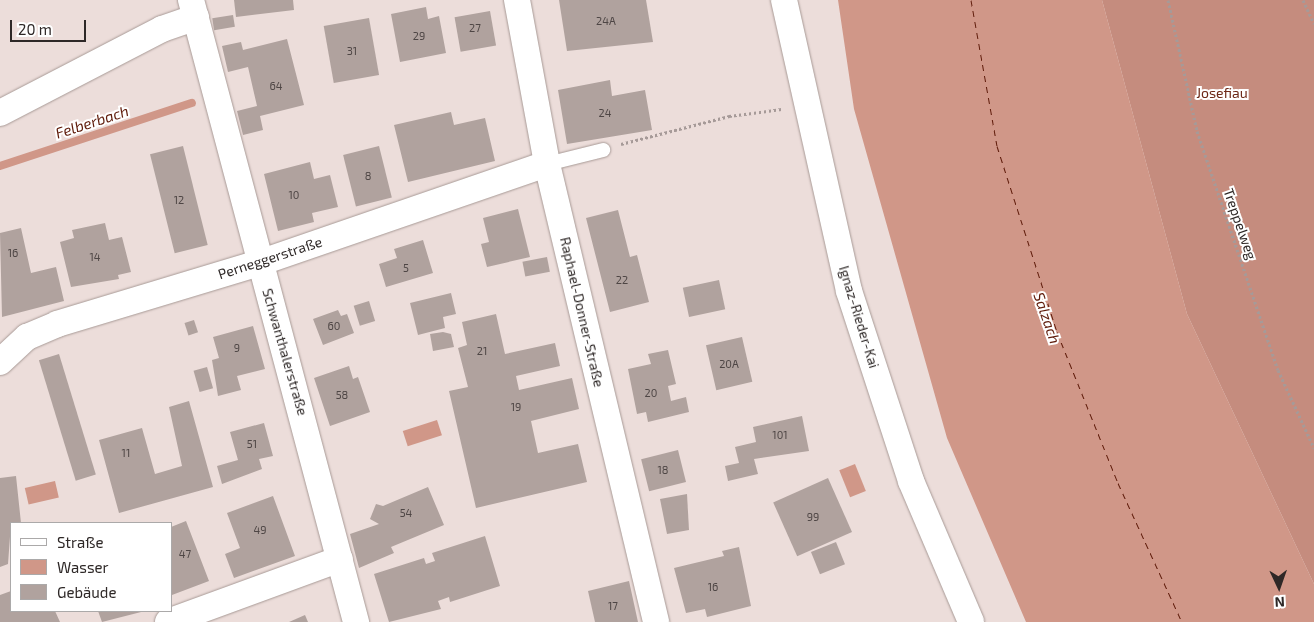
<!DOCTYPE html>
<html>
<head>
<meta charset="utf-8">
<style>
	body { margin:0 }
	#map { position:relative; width:1314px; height:622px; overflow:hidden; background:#ecddda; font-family:"Exo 2",sans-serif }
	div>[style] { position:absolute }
	.forest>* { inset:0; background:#c58c7e }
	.water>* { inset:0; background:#d09788; transform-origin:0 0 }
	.stream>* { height:8px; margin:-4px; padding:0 4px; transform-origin:4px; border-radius:4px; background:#d09788 }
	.ferry>* { height:1px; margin-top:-0.5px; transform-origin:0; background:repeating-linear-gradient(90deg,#5f1b0a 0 6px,transparent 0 11px) }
	.building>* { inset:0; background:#b0a29e; transform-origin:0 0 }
	.path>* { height:3px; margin-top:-1.5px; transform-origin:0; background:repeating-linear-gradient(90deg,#a69a98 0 2.5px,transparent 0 5px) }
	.roads { filter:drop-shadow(0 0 1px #a89a96) drop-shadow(0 0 1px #a89a96) }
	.service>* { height:14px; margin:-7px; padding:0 7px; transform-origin:7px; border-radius:7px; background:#fff }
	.minor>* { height:26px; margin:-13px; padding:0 13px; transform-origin:13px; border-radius:13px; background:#fff }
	span { translate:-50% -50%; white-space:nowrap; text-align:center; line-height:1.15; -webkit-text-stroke:4px #fff; paint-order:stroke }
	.number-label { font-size:11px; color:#4e4645 }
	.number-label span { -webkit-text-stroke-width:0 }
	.park-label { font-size:14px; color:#6e2918 }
	.street-label { font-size:14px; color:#2e2827 }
	.water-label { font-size:15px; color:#5f1b0a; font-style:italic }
	.legend { position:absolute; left:10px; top:522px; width:162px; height:90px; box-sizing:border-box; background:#fff; border:1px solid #aba9a9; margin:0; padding:6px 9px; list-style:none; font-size:15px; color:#2e2827 }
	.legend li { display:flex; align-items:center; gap:10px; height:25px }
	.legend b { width:25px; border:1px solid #aba9a9 }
	.north { position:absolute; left:1254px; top:562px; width:50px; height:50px; -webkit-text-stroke:4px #fff; paint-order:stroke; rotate:177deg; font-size:14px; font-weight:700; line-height:20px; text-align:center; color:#2e2827 }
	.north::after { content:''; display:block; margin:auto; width:18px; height:22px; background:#2e2827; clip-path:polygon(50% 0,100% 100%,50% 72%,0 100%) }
	.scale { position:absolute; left:10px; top:20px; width:76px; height:22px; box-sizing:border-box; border:2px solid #2e2827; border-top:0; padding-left:6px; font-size:15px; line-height:18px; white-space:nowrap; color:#2e2827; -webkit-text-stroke:4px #fff; paint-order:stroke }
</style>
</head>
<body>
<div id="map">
	<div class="forest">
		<div style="clip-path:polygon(1102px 0,1314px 0,1314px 584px,1187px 314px)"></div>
	</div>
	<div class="water">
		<div style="clip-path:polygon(838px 0,1102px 0,1187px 314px,1314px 584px,1314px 622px,1026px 622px,947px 438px,854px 109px)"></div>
		<div style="left:437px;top:420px;width:16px;height:36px;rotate:72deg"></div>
		<div style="left:855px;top:464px;width:29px;height:17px;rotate:68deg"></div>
		<div style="left:55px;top:481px;width:17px;height:31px;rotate:77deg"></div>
	</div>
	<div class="stream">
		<div style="left:0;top:166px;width:202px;rotate:-18.2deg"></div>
	</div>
	<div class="ferry">
		<div style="left:971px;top:0;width:148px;rotate:79.9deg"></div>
		<div style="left:997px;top:146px;width:195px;rotate:72.1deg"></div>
		<div style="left:1057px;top:332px;width:163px;rotate:68deg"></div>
		<div style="left:1118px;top:483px;width:153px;rotate:65.3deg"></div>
	</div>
	<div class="building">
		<div style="clip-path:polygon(234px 0,293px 0,294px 10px,236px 17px)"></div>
		<div style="clip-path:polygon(559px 0,646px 0,653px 42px,567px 51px)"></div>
		<div style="clip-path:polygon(426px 7px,428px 19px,439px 16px,446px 53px,400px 62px,391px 14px)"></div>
		<div style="left:490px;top:11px;width:35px;height:36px;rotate:80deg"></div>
		<div style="left:233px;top:15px;width:12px;height:21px;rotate:81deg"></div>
		<div style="left:369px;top:18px;width:58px;height:46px;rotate:80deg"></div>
		<div style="clip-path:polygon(287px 39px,304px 105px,260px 116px,263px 130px,243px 135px,237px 111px,257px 106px,248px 67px,228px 72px,222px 46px,241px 42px,243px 50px)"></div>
		<div style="clip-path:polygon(610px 80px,612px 96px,645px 90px,652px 130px,567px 144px,558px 90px)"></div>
		<div style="clip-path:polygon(451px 112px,454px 125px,485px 118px,495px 161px,408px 182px,394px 125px)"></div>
		<div style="left:183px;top:146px;width:102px;height:34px;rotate:76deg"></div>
		<div style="left:379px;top:146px;width:53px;height:37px;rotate:76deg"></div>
		<div style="clip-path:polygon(310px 162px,314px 179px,330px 175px,338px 207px,312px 213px,314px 222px,278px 231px,264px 174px)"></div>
		<div style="clip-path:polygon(518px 209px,530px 257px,487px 267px,481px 244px,489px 242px,483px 218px)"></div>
		<div style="clip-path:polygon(618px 210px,630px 257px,637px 255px,649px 302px,610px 312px,586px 218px)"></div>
		<div style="clip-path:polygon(105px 223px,109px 240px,122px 237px,131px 272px,118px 275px,119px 279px,71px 287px,60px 242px,74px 238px,72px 230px)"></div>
		<div style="clip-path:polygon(21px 228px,31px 273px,56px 267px,64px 301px,2px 317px,0 233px)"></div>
		<div style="clip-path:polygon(423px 240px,433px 273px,386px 287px,379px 264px,397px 258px,394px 249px)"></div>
		<div style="left:547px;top:257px;width:15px;height:25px;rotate:79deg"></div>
		<div style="left:719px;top:280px;width:30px;height:37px;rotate:78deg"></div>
		<div style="clip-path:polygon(451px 293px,456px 314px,443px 317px,445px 328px,418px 335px,410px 303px)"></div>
		<div style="left:369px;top:301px;width:21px;height:16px;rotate:73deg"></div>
		<div style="clip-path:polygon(338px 310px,341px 316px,347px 314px,354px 333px,323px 345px,313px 319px)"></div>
		<div style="clip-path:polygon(496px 314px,505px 354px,555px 343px,560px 366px,516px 376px,519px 390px,572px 378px,579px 409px,531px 421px,538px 453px,578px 444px,587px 482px,476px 508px,449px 391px,468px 387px,458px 348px,467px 345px,462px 322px)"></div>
		<div style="left:194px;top:320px;width:13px;height:10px;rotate:72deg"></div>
		<div style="clip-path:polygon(253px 326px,265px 369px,237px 376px,241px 390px,218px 396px,212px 360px,219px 358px,213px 337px)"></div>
		<div style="clip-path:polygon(443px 332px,451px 334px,454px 347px,433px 351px,430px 334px)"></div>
		<div style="left:742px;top:337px;width:46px;height:37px;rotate:77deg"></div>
		<div style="clip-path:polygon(668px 350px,676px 384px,668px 386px,671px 401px,686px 397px,689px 412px,648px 422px,646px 412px,637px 414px,628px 369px,651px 364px,648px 354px)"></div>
		<div style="left:59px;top:354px;width:126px;height:21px;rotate:73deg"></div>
		<div style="clip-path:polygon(349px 366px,353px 379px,358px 377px,370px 412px,330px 426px,314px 378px)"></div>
		<div style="left:207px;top:367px;width:22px;height:14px;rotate:74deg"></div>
		<div style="clip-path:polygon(189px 401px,213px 487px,119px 513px,99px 440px,142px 428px,155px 474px,182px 466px,169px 407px)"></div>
		<div style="clip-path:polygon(802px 416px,809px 451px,754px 459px,758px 474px,728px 481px,725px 466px,739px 463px,735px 447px,756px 442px,753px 427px)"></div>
		<div style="clip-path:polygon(264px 423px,273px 456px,259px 459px,262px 469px,222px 484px,217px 466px,238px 460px,230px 432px)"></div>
		<div style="left:678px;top:450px;width:33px;height:38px;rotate:76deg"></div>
		<div style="clip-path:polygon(16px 476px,21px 523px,11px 523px,8px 564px,0 567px,0 478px)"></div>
		<div style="left:828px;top:478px;width:59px;height:60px;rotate:66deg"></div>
		<div style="clip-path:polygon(428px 487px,444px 525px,391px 547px,394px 553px,359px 568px,350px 534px,379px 524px,370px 519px,376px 504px,383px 506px)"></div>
		<div style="clip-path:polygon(687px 494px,689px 530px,667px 534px,660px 499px)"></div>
		<div style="clip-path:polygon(273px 496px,295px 556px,234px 578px,225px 554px,240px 548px,227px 513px)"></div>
		<div style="clip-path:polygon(186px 521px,209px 581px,172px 595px,171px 601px,171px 527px)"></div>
		<div style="clip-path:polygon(485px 536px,500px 586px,450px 602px,449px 597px,438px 601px,441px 609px,389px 622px,374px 574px,424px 558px,426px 564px,435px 561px,432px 553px)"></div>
		<div style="left:836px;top:542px;width:24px;height:27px;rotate:68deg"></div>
		<div style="clip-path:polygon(739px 547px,751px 606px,707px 617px,705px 609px,686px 613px,674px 568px,724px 556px,722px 551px)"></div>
		<div style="clip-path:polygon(629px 581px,638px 622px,595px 622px,588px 591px)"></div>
		<div style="clip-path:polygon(11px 591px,11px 611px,55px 611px,60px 622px,0 622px,0 595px)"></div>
		<div style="clip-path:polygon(98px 611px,145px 611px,102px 622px)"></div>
		<div style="clip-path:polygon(305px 615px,308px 622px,289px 622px)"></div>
	</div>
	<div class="path">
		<div style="left:1168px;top:0;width:134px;rotate:77.5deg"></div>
		<div style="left:1197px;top:131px;width:252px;rotate:71.3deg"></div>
		<div style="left:1278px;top:370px;width:86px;rotate:65.2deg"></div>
		<div style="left:1303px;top:0;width:26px;rotate:65deg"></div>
		<div style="left:621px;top:144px;width:112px;rotate:-14.5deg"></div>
		<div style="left:729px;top:116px;width:53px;rotate:-7.5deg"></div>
	</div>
	<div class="roads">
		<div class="service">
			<div style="left:547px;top:164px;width:58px;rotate:-14deg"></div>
		</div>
		<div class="minor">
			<div style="left:191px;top:0;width:644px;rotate:75.14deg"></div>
			<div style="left:517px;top:0;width:167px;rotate:79.6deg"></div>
			<div style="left:547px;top:164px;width:471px;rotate:76.6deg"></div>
			<div style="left:784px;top:0;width:298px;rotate:77.4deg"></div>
			<div style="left:849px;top:291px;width:200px;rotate:71.9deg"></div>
			<div style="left:911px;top:481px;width:153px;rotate:66.9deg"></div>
			<div style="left:0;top:113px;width:182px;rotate:-27.4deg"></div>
			<div style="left:162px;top:29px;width:36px;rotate:-19deg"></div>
			<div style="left:0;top:362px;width:37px;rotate:-43deg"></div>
			<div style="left:27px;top:337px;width:33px;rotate:-23deg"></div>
			<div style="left:57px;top:324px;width:211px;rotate:-16.8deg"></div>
			<div style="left:259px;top:263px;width:305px;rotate:-19deg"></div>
			<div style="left:168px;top:622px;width:183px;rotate:-20.1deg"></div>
		</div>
	</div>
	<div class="number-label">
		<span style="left:606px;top:21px">24A</span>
		<span style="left:475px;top:28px">27</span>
		<span style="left:419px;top:36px">29</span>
		<span style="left:352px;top:51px">31</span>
		<span style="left:276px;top:86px">64</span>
		<span style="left:605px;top:113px">24</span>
		<span style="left:368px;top:176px">8</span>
		<span style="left:294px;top:195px">10</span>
		<span style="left:179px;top:200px">12</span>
		<span style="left:13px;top:253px">16</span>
		<span style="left:95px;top:257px">14</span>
		<span style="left:406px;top:268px">5</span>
		<span style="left:622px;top:280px">22</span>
		<span style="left:334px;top:326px">60</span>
		<span style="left:237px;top:348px">9</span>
		<span style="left:482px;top:351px">21</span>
		<span style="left:729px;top:364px">20A</span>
		<span style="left:651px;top:393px">20</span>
		<span style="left:342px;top:395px">58</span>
		<span style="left:516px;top:407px">19</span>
		<span style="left:780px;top:435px">101</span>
		<span style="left:252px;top:444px">51</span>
		<span style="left:126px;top:453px">11</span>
		<span style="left:663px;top:470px">18</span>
		<span style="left:406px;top:513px">54</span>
		<span style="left:813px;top:517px">99</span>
		<span style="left:260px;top:530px">49</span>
		<span style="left:185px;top:554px">47</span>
		<span style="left:713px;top:587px">16</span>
		<span style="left:613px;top:606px">17</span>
	</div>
	<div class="park-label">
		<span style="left:1222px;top:93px">Josefiau</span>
	</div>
	<div class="street-label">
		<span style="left:1240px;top:224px;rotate:71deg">Treppelweg</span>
		<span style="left:270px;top:258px;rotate:-18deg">Perneggerstraße</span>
		<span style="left:582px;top:312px;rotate:77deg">Raphael-Donner-Straße</span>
		<span style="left:859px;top:317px;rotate:73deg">Ignaz-Rieder-Kai</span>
		<span style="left:285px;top:352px;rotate:74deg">Schwanthalerstraße</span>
	</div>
	<div class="water-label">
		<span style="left:92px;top:122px;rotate:-18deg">Felberbach</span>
		<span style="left:1047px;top:318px;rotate:71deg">Salzach</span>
	</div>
	<ul class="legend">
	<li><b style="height:6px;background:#fff"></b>Straße</li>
	<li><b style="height:14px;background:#d09788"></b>Wasser</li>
	<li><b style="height:14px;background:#b0a29e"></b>Gebäude</li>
	</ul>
	<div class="north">N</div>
	<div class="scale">20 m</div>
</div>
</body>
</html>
